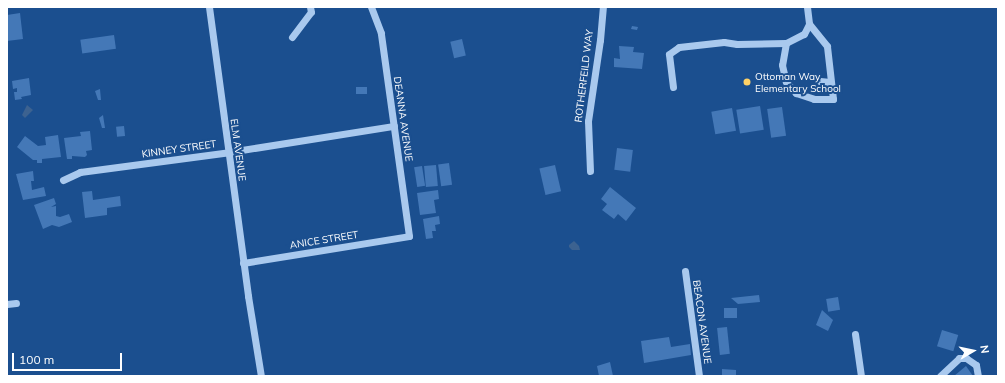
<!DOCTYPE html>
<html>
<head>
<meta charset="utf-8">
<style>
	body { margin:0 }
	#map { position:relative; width:1005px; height:383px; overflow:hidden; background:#1b4f8f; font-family:Mulish,sans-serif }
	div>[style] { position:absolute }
	.water>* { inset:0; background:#3c6290 }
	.building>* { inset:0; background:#4478b7; transform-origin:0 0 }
	.minor>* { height:7px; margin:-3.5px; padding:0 3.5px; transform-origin:3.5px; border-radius:3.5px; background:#a9c9ee }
	.dots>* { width:11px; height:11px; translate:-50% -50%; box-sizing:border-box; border:2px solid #1b4f8f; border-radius:50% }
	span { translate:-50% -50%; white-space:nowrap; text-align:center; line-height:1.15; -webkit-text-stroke:4px #1b4f8f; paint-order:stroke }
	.street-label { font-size:10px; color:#fff }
	.poi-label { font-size:10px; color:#fff }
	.left { translate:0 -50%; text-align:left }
	.frame { position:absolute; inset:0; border:8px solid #fff; pointer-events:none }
	.north { position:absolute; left:953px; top:331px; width:40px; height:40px; -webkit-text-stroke:3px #1b4f8f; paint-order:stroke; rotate:81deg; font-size:11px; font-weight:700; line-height:16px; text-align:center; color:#fff }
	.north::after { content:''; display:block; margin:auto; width:14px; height:18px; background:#fff; clip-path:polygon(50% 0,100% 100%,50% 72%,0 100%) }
	.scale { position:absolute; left:12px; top:353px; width:110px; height:18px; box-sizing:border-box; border:2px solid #fff; border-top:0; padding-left:5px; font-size:12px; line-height:14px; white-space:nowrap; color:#fff; -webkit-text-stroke:3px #1b4f8f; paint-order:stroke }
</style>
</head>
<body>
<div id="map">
	<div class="water">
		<div style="clip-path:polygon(27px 105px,33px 110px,25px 118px,22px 115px)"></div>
		<div style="clip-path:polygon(574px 241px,579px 246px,580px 250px,572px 250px,569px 247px,569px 245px)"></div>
	</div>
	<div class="building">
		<div style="clip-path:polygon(20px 13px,23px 39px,7px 41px,7px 15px)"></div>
		<div style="clip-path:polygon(632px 26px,638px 27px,637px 30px,631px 29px)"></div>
		<div style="left:114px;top:35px;width:14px;height:34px;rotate:82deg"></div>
		<div style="left:462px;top:39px;width:17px;height:12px;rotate:77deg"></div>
		<div style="clip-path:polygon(619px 46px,634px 47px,633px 52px,644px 53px,642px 69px,614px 67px,614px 58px,620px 59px)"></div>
		<div style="clip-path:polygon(29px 78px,31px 95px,21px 97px,22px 99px,15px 100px,14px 92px,17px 92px,17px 88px,13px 89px,12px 81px)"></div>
		<div style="left:367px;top:87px;width:7px;height:11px;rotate:90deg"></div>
		<div style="clip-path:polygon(100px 89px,101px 100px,98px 100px,95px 91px)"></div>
		<div style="left:760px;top:106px;width:24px;height:24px;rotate:81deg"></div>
		<div style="left:782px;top:107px;width:29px;height:15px;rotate:82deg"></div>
		<div style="left:732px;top:108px;width:23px;height:21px;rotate:80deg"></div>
		<div style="clip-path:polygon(103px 115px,105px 128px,102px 128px,99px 118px)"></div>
		<div style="left:124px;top:126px;width:10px;height:8px;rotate:84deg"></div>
		<div style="clip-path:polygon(90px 131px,92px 150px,86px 151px,87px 155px,85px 157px,72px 156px,72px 159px,67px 159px,64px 138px,81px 136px,80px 132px)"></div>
		<div style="clip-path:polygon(58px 135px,61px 157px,42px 159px,42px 163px,37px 163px,37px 160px,33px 160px,17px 147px,25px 136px,38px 146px,46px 145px,45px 137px)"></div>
		<div style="left:617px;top:148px;width:16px;height:22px;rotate:7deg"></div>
		<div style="left:449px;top:163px;width:22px;height:11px;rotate:82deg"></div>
		<div style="left:436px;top:165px;width:21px;height:12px;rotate:85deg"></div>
		<div style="left:555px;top:165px;width:27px;height:16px;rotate:77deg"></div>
		<div style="left:422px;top:166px;width:20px;height:8px;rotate:81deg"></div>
		<div style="clip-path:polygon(33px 171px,34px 181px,31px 181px,32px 190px,44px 187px,46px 196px,23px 200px,16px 174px)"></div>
		<div style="clip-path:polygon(610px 187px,636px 208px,626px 221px,618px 214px,614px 219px,602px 210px,607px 204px,601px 199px)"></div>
		<div style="clip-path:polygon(438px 190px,439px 199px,434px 200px,436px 213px,420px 215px,417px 193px)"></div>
		<div style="clip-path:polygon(92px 191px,93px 200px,120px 196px,121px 206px,107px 208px,107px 215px,85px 218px,82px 192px)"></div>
		<div style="clip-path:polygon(54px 198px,56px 204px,51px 207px,56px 206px,56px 216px,60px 217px,69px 214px,72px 222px,59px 227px,52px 225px,43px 229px,34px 205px)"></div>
		<div style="clip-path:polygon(439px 216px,440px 224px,435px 225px,436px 231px,432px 231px,433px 238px,426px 239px,423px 219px)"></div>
		<div style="clip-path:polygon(759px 295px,760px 302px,738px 304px,731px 298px)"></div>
		<div style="left:838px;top:297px;width:13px;height:12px;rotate:81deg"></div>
		<div style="left:724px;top:308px;width:13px;height:10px"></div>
		<div style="clip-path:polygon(822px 310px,833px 320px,828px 331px,816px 325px)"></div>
		<div style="left:727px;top:327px;width:27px;height:10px;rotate:84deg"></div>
		<div style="left:942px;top:330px;width:17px;height:17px;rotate:17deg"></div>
		<div style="clip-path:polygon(669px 337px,671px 347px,690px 344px,691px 355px,644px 363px,641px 341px)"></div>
		<div style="clip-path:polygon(610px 362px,613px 376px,599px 376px,597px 366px)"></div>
		<div style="clip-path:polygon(966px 366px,973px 376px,954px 376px)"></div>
		<div style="clip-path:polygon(722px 369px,736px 370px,736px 376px,722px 376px)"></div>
	</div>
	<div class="minor">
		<div style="left:209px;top:7px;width:292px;rotate:82.3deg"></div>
		<div style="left:248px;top:296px;width:81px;rotate:80.8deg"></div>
		<div style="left:807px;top:7px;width:17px;rotate:83deg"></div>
		<div style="left:292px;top:37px;width:31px;rotate:-53deg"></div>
		<div style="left:311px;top:12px;width:5px;rotate:-101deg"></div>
		<div style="left:786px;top:43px;width:22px;rotate:100deg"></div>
		<div style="left:782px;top:65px;width:17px;rotate:77deg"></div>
		<div style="left:786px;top:82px;width:15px;rotate:48deg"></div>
		<div style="left:796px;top:93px;width:19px;rotate:18deg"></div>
		<div style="left:814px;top:99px;width:19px"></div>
		<div style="left:833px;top:99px;width:53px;rotate:-96.5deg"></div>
		<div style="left:827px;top:46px;width:28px;rotate:-129deg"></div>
		<div style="left:820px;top:81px;width:10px;rotate:6deg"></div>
		<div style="left:673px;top:87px;width:33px;rotate:-97deg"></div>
		<div style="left:669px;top:54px;width:12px;rotate:-35deg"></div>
		<div style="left:679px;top:47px;width:45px;rotate:-6.3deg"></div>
		<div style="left:724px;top:42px;width:13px;rotate:9deg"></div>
		<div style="left:737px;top:44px;width:49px;rotate:-1.2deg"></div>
		<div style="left:786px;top:43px;width:20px;rotate:-27deg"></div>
		<div style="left:804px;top:34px;width:11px;rotate:-63deg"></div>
		<div style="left:590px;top:171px;width:50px;rotate:-92.3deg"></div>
		<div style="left:588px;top:121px;width:82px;rotate:-81.6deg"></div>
		<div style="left:600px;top:40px;width:33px;rotate:-85deg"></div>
		<div style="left:63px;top:180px;width:19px;rotate:-25deg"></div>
		<div style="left:80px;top:172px;width:150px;rotate:-7.6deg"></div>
		<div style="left:229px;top:152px;width:167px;rotate:-9deg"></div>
		<div style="left:243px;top:263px;width:168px;rotate:-9.2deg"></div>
		<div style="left:409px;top:236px;width:205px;rotate:-97.9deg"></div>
		<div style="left:381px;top:33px;width:28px;rotate:-111deg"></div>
		<div style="left:685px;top:271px;width:106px;rotate:82.4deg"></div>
		<div style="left:7px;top:304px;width:9px;rotate:-6deg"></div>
		<div style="left:855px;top:334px;width:42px;rotate:81.9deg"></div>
		<div style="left:940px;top:376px;width:26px;rotate:-43deg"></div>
		<div style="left:959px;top:358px;width:7px"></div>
		<div style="left:966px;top:358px;width:12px;rotate:35deg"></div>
		<div style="left:976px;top:365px;width:11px;rotate:80deg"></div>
	</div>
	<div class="dots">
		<div style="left:747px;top:82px;background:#ffd166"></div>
	</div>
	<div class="street-label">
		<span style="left:584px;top:76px;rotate:-83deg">ROTHERFEILD WAY</span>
		<span style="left:403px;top:119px;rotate:82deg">DEANNA AVENUE</span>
		<span style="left:179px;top:149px;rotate:-8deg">KINNEY STREET</span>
		<span style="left:238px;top:150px;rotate:82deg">ELM AVENUE</span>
		<span style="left:324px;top:240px;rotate:-9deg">ANICE STREET</span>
		<span style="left:702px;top:322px;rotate:82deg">BEACON AVENUE</span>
	</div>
	<div class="poi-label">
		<span class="left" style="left:755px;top:82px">Ottoman Way<br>Elementary School</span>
	</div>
	<div class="frame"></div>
	<div class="north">N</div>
	<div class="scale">100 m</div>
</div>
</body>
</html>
